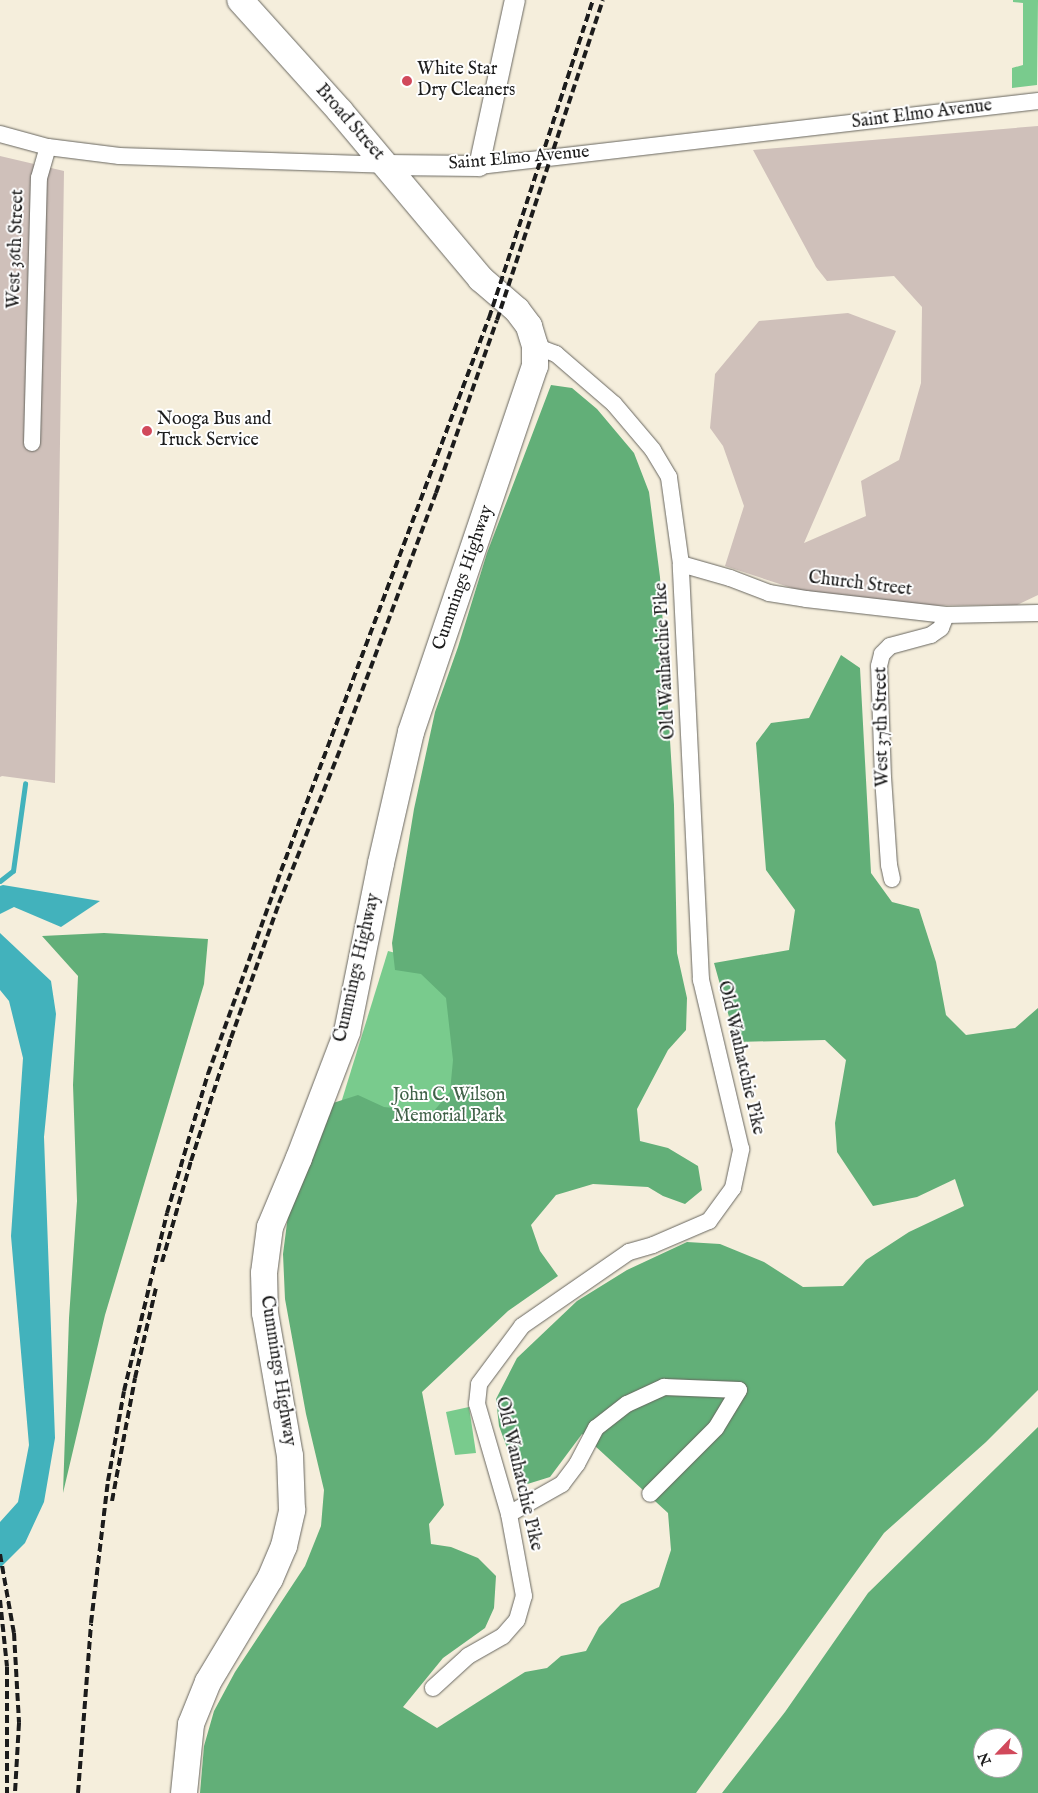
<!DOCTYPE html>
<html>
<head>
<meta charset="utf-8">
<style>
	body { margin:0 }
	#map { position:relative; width:1038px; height:1793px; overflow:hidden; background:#f5eedc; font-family:"IM FELL English",serif }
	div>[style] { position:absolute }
	.industrial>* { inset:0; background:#cfc0ba }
	.green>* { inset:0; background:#79cb8d }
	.forest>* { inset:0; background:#62af78 }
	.water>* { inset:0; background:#42b2bc }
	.stream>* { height:4.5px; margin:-2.25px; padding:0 2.25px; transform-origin:2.25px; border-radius:2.25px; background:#42b2bc }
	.roads { filter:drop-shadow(0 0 1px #68665f) drop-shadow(0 0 1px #68665f) }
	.minor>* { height:16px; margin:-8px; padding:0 8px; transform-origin:8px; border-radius:8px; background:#fff }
	.tertiary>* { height:20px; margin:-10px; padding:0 10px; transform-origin:10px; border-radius:10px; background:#fff }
	.primary>* { height:26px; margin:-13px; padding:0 13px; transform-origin:13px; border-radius:13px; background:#fff }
	.rail>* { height:4px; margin-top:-2px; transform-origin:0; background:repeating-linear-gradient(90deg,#1c1c1c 0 8px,transparent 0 12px) }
	.dots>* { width:14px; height:14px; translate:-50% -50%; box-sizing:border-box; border:2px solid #fff; border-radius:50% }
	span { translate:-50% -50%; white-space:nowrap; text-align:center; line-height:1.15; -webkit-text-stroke:4px #fff; paint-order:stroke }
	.poi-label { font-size:18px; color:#1c1c1c }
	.left { translate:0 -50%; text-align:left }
	.street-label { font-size:18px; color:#1c1c1c }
	.park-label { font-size:18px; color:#416249 }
	.north { position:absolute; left:973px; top:1728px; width:50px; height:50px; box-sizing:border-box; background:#fff; border:1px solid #a4a4a4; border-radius:50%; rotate:246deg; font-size:14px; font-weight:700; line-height:20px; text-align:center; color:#1c1c1c }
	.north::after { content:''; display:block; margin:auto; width:18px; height:22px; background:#d1495b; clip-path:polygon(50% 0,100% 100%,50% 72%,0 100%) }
</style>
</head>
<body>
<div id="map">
	<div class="industrial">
		<div style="clip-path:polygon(1038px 126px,1038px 595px,1017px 605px,891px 606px,798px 590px,725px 566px,744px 506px,723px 446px,710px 428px,715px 374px,759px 321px,848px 313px,896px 331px,804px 543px,866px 516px,861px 481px,899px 460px,921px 383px,922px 307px,894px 276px,827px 281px,816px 267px,753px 150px)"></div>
		<div style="clip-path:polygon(0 156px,64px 171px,55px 783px,2px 776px,0 777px)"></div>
	</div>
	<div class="green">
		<div style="clip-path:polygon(1013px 0,1038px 0,1037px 85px,1012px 88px,1012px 68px,1023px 65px,1023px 3px,1013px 2px)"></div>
		<div style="clip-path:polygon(388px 951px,457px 969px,569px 1170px,337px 1116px)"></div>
		<div style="clip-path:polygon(469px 1407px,476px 1453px,455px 1455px,446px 1412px)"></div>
	</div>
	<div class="forest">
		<div style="clip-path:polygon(551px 385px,572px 388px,597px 409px,634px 453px,649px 492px,660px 577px,674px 805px,677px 953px,687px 998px,686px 1030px,668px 1050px,637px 1109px,640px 1141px,668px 1148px,698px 1166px,702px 1190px,685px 1204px,663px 1196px,648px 1187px,593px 1184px,556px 1195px,531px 1225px,540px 1251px,558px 1276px,508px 1311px,422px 1392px,444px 1505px,429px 1524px,431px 1544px,451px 1547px,478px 1558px,496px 1576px,494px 1608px,485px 1628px,443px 1658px,403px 1707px,437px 1728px,525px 1672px,547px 1668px,561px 1656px,586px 1651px,599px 1627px,621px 1604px,659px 1587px,671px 1550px,668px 1513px,582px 1434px,550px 1477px,521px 1486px,499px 1426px,496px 1399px,517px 1358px,577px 1301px,627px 1270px,687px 1242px,720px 1244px,764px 1262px,803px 1287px,843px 1286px,866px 1260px,909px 1232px,964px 1206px,955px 1179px,917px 1197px,873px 1206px,837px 1152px,835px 1123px,846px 1060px,825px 1040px,736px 1042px,714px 963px,789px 950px,795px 910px,766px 870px,756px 743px,771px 723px,809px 718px,841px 655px,860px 668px,871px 873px,892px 902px,919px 909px,936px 962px,946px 1015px,966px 1035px,1015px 1028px,1038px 1008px,1038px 1390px,986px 1442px,884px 1533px,696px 1793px,200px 1793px,204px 1746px,214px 1711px,235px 1672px,305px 1566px,321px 1526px,324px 1490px,306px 1414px,285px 1299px,283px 1254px,288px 1215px,333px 1103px,358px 1095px,384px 1107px,433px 1112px,450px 1092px,453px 1060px,446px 998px,421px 974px,395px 970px,392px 943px,414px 809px,435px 712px,458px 647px,487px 553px)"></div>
		<div style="clip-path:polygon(104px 933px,208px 939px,204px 984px,105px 1315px,63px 1493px,69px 1318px,77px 1201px,73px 1085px,78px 976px,42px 936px)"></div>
		<div style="clip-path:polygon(evenodd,1038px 1427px,1038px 1793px,722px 1793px,785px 1712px,868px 1593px,1038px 1427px,983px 1738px,1013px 1738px,1013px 1768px,983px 1768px,983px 1738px)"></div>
	</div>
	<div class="water">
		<div style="clip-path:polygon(3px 885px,100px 901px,61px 927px,14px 907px,0 914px,0 886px)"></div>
		<div style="clip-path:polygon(0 933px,51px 981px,56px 1014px,44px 1137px,55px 1438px,44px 1502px,25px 1543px,0 1568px,0 1522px,18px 1502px,29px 1445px,11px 1236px,23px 1058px,9px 1001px,0 990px)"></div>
	</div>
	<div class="stream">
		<div style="left:0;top:881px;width:16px;rotate:-38deg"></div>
		<div style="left:13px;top:871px;width:88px;rotate:-82.1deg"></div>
	</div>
	<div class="roads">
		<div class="minor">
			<div style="left:0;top:134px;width:50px;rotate:15.2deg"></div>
			<div style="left:48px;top:147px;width:72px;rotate:7.2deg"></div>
			<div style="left:119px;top:156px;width:266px;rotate:1.9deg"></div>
			<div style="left:479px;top:166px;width:563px;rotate:-6.63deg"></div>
			<div style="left:32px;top:443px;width:265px;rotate:-88.5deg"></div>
			<div style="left:39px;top:178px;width:32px;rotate:-74deg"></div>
			<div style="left:681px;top:564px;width:51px;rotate:15.9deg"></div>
			<div style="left:730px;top:578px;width:42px;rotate:21deg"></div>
			<div style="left:769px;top:593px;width:37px;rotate:9deg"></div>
			<div style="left:806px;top:599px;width:141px;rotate:6.5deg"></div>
			<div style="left:946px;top:615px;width:92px;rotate:-1.2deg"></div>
			<div style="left:892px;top:879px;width:14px;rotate:-102deg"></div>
			<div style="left:889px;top:865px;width:87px;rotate:-93.9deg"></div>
			<div style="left:883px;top:778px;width:112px;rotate:-92deg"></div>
			<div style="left:879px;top:666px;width:12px;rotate:-76deg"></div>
			<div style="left:882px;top:654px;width:11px;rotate:-45deg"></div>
			<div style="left:890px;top:646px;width:42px;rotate:-15deg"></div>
			<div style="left:931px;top:635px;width:12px;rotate:-35deg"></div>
			<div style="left:941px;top:628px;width:14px;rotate:-69deg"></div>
			<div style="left:509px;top:1514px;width:61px;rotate:-29.5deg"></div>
			<div style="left:562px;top:1484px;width:25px;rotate:-53deg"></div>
			<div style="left:577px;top:1464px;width:41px;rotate:-62.2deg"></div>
			<div style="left:596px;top:1428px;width:39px;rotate:-38deg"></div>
			<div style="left:627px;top:1404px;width:41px;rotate:-24.7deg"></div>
			<div style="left:664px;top:1387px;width:75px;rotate:2.3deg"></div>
			<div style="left:739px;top:1390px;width:44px;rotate:121.2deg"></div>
			<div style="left:716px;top:1428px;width:93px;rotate:135deg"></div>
			<div style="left:433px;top:1688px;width:47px;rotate:-42.4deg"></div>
			<div style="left:468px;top:1656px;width:40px;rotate:-29.7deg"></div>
			<div style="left:503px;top:1636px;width:21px;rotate:-49deg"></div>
			<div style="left:517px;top:1620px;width:25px;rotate:-74deg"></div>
			<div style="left:524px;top:1596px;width:83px;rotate:-100.4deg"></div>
			<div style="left:509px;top:1514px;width:115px;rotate:-106.2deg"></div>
			<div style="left:477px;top:1404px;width:20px;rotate:-84deg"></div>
			<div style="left:479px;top:1384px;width:72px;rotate:-53.4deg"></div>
			<div style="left:522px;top:1326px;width:130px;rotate:-34.7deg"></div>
			<div style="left:629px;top:1252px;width:25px;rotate:-16deg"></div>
			<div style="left:653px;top:1245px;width:61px;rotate:-23.2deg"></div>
			<div style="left:709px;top:1221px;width:41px;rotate:-54deg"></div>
			<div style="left:733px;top:1188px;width:40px;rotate:-78deg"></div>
			<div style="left:741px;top:1149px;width:174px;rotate:-103.3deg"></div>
			<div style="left:701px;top:980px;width:416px;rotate:-92.8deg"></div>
			<div style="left:681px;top:564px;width:88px;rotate:-97.9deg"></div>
			<div style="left:669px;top:477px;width:31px;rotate:-121deg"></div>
			<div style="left:653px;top:450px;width:60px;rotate:-130.3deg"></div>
			<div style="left:614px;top:404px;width:77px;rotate:-139.2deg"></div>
			<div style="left:556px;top:354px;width:22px;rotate:-159deg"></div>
		</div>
		<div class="tertiary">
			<div style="left:385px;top:165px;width:94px;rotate:0.6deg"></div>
			<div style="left:479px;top:166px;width:170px;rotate:-77.8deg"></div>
		</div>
		<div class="primary">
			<div style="left:184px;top:1793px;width:69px;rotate:-84.2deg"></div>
			<div style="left:191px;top:1724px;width:45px;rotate:-68deg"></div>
			<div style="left:208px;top:1682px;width:120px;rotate:-59deg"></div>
			<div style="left:270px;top:1579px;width:36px;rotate:-67deg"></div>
			<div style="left:284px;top:1546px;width:37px;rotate:-77deg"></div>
			<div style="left:292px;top:1510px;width:54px;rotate:-92.1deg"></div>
			<div style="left:290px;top:1456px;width:145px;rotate:-99.9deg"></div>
			<div style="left:265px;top:1313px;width:40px;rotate:-91.4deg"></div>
			<div style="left:264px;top:1273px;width:46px;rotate:-82.6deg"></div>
			<div style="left:270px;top:1227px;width:75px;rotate:-67.2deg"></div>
			<div style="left:299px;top:1158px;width:135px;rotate:-69.1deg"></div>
			<div style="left:347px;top:1032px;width:172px;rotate:-78.6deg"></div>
			<div style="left:381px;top:863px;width:134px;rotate:-77.1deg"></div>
			<div style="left:411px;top:732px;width:386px;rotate:-71.3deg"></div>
			<div style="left:535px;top:366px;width:20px;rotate:-90deg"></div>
			<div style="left:535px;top:346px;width:21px;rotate:-107deg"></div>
			<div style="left:529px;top:326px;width:20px;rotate:-127deg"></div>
			<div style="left:517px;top:310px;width:48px;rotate:-139.3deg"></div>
			<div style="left:481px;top:279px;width:219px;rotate:-130deg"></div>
			<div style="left:340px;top:111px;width:149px;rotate:-132deg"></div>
		</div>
	</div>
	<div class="rail">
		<div style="left:162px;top:1262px;width:105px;rotate:-74deg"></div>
		<div style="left:191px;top:1161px;width:129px;rotate:-72deg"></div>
		<div style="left:231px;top:1038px;width:143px;rotate:-70.4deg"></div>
		<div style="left:279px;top:903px;width:168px;rotate:-68.3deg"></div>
		<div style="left:341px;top:747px;width:271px;rotate:-69.5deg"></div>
		<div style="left:436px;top:493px;width:183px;rotate:-70.6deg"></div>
		<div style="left:497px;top:320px;width:337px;rotate:-71.7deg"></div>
		<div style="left:112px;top:1501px;width:125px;rotate:-79.4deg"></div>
		<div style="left:135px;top:1378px;width:92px;rotate:-76.9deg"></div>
		<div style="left:0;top:1554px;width:80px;rotate:80deg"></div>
		<div style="left:14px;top:1633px;width:90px;rotate:86.8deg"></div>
		<div style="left:19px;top:1723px;width:70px;rotate:93.3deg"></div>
		<div style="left:0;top:1600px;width:67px;rotate:84deg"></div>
		<div style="left:7px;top:1667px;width:126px;rotate:90deg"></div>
		<div style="left:78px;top:1793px;width:170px;rotate:-85.6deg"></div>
		<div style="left:91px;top:1623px;width:143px;rotate:-83.2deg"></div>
		<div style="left:108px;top:1481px;width:91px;rotate:-79.9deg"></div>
		<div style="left:124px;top:1391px;width:183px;rotate:-76.4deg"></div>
		<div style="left:167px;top:1213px;width:145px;rotate:-73.6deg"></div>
		<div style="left:208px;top:1074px;width:216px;rotate:-70.2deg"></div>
		<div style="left:281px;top:871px;width:591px;rotate:-69.39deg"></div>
		<div style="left:489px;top:318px;width:335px;rotate:-71.9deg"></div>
	</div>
	<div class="dots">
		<div style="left:407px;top:81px;background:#d1495b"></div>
		<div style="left:147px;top:431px;background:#d1495b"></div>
	</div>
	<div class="poi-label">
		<span class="left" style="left:417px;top:81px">White Star<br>Dry Cleaners</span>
		<span class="left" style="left:157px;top:431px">Nooga Bus and<br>Truck Service</span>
	</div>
	<div class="street-label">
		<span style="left:922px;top:115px;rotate:-7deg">Saint Elmo Avenue</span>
		<span style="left:349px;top:123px;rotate:49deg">Broad Street</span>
		<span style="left:519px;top:159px;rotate:-5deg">Saint Elmo Avenue</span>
		<span style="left:17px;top:249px;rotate:-88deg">West 36th Street</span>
		<span style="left:464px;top:578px;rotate:-71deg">Cummings Highway</span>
		<span style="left:860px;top:585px;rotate:7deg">Church Street</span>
		<span style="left:666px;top:661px;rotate:-93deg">Old Wauhatchie Pike</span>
		<span style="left:883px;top:727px;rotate:-91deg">West 37th Street</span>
		<span style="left:358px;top:968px;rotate:-77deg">Cummings Highway</span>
		<span style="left:740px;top:1058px;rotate:77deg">Old Wauhatchie Pike</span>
		<span style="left:277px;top:1371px;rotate:81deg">Cummings Highway</span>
		<span style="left:518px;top:1474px;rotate:77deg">Old Wauhatchie Pike</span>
	</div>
	<div class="park-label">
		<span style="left:449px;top:1107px">John C. Wilson<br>Memorial Park</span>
	</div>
	<div class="north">N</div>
</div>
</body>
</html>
